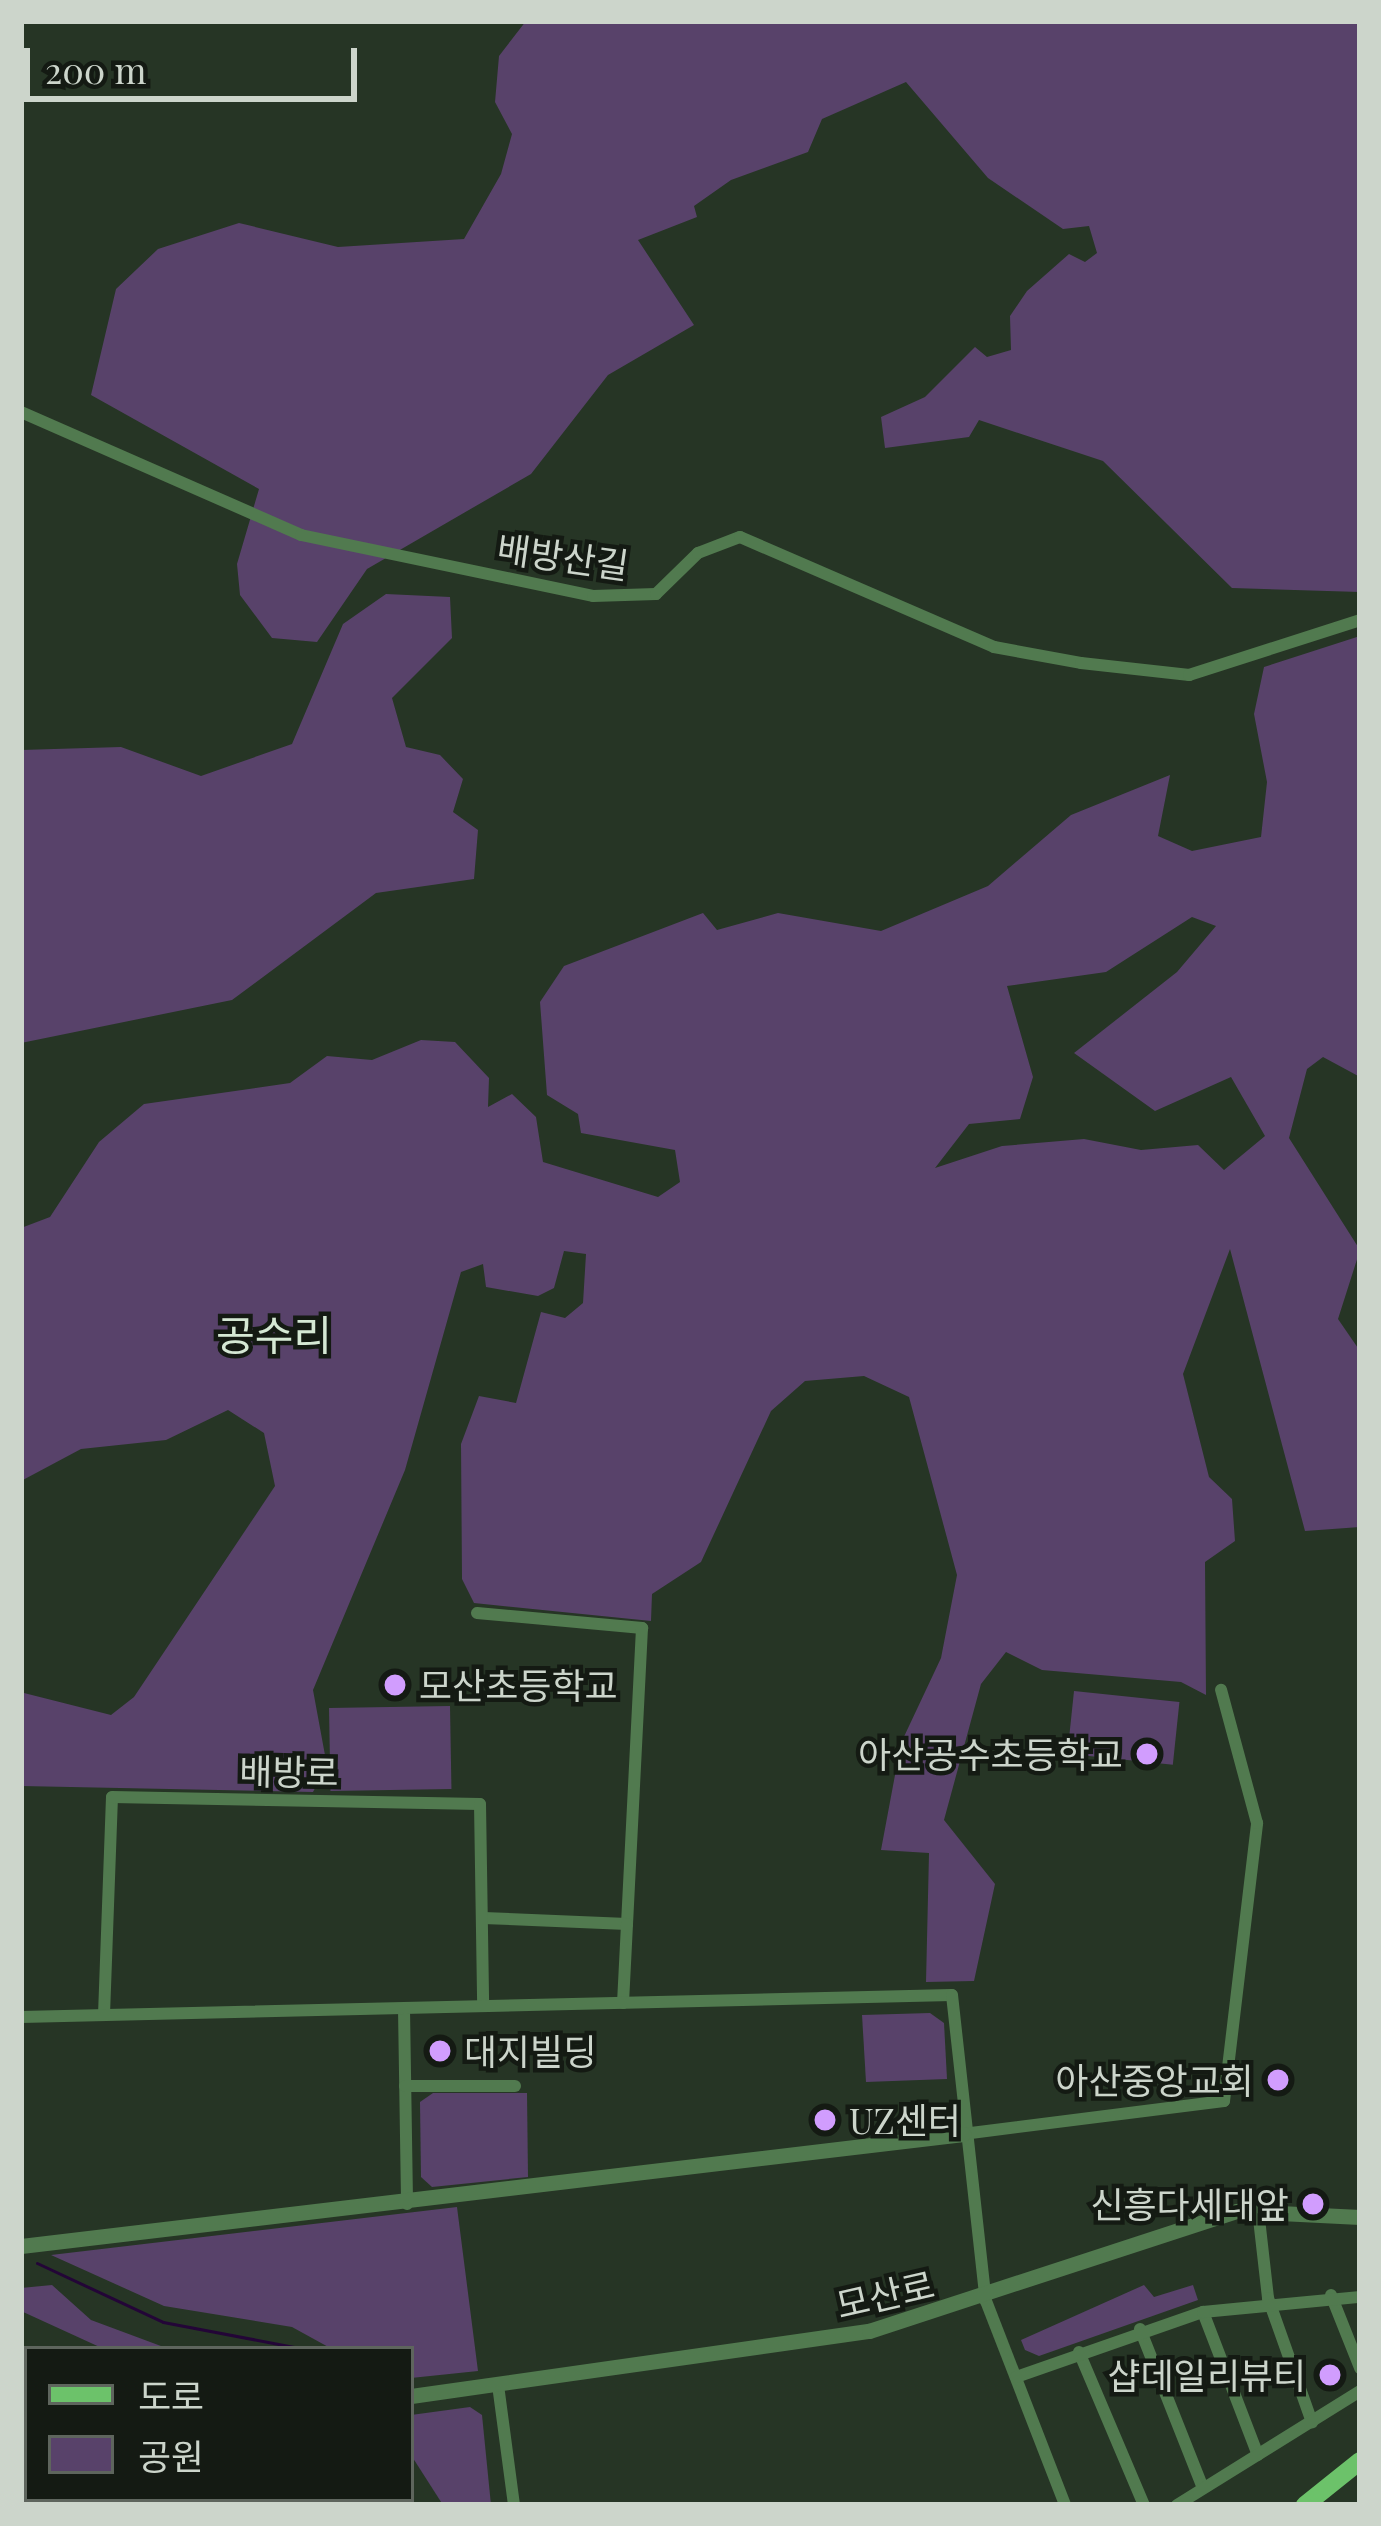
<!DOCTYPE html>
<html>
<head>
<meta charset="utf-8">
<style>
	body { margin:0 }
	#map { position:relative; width:1381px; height:2526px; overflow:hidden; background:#263525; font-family:"Playfair Display","Noto Sans KR",serif }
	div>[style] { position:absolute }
	.green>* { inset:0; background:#58426a; transform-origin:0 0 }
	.stream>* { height:3px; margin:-1.5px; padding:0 1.5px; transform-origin:1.5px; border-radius:1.5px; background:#230537 }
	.minor>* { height:12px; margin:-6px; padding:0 6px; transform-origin:6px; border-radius:6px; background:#517a4f }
	.tertiary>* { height:15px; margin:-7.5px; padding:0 7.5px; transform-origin:7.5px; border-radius:7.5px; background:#517a4f }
	.primary>* { height:18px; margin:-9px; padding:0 9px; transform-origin:9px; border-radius:9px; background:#6cc26a }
	.dots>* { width:33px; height:33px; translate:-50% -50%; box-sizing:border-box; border:6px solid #141a13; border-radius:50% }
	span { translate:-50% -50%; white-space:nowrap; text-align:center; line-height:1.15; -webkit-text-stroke:9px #141a13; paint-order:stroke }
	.street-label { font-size:36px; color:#ccd5cb }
	.poi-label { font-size:36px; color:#ccd5cb }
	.left { translate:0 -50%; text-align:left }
	.right { translate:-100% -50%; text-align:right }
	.quarter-label { font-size:42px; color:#d5e8d4 }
	.frame { position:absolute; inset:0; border:24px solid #ccd5cb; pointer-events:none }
	.legend { position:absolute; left:24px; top:2346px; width:390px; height:156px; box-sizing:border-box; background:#141a13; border:3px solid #5e655d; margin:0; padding:15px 21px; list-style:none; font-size:36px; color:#ccd5cb }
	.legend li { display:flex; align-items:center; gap:24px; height:60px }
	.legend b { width:60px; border:3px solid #5e655d }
	.scale { position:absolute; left:24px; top:48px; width:333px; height:54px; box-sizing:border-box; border:6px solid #ccd5cb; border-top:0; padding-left:15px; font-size:36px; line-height:42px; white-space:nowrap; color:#ccd5cb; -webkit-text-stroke:9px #141a13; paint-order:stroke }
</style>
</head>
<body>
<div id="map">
	<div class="green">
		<div style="clip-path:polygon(526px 21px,1360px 21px,1360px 592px,1232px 588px,1103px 461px,979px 420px,969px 437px,885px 448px,881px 417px,925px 397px,975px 347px,987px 357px,1011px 350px,1010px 316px,1027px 291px,1069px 254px,1085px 262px,1097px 253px,1089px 226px,1063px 229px,988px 178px,906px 82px,822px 119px,808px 152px,731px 180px,694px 206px,697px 217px,638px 240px,694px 325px,608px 375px,531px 474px,367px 569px,317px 642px,272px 638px,240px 595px,237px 564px,259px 489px,91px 395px,116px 289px,158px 249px,239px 223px,338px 247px,464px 239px,501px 174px,512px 134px,495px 102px,499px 56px)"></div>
		<div style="clip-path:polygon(386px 594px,450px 597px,452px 638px,392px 698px,406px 747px,440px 755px,463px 779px,453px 812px,478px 830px,474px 879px,376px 893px,232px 1000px,21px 1043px,21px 750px,121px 747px,201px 776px,292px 744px,343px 624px)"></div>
		<div style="clip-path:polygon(evenodd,1360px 636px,1360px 1077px,1323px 1057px,1307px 1069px,1289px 1138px,1360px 1250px,1338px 1319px,1360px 1351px,1360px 1527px,1305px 1531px,1230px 1249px,1183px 1374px,1209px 1477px,1232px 1499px,1235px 1541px,1205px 1562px,1206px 1695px,1181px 1682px,1042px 1670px,1006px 1652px,981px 1684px,944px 1820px,995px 1884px,974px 1981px,926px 1982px,929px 1853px,881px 1850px,901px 1743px,941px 1658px,957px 1575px,909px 1397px,864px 1376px,805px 1381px,771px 1411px,701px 1562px,652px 1594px,651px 1621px,474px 1603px,462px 1579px,461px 1444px,479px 1396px,516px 1403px,541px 1312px,565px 1318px,583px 1303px,586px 1254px,564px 1251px,554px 1288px,538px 1296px,486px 1287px,483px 1264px,461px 1272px,405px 1470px,313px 1690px,327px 1766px,313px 1792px,21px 1786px,24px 1693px,111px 1715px,134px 1697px,275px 1486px,264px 1433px,228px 1410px,166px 1440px,81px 1449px,21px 1481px,21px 1228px,50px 1217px,99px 1142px,144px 1104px,290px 1083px,327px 1056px,372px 1060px,421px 1040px,455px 1042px,489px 1078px,488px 1107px,512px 1094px,536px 1117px,543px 1162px,658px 1197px,680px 1182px,675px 1150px,581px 1133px,578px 1114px,547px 1095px,540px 1002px,564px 966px,703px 913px,717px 930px,778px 913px,881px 931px,988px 886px,1071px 815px,1170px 775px,1158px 836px,1192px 851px,1261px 837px,1267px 782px,1254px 714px,1264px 667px,1360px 636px,1192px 917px,1216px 926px,1177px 972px,1074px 1053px,1155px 1111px,1231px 1077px,1265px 1136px,1224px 1170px,1198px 1145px,1141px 1150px,1084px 1139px,1002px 1146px,935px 1168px,969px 1124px,1020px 1119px,1033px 1077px,1007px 986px,1106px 972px,1192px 917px)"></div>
		<div style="left:1074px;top:1691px;width:106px;height:63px;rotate:6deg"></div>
		<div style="left:450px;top:1706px;width:83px;height:121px;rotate:89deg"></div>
		<div style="clip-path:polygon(930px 2013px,944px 2023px,947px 2079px,866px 2082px,862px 2015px)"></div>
		<div style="clip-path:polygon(433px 2093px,527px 2093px,528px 2177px,432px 2187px,421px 2177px,420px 2102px)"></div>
		<div style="clip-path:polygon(457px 2207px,478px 2371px,411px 2378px,411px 2349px,332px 2349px,292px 2327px,164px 2306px,51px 2255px)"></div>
		<div style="clip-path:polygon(52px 2285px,91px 2320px,169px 2349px,104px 2349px,21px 2311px,21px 2288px)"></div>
		<div style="clip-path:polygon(1144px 2285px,1154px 2297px,1193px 2285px,1198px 2300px,1039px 2356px,1025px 2350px,1021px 2340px)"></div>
		<div style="clip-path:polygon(470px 2407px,482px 2415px,491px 2505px,443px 2505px,411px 2455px,411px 2415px)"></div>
	</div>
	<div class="stream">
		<div style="left:37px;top:2263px;width:139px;rotate:25.1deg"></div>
		<div style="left:163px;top:2322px;width:144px;rotate:10.8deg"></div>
		<div style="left:409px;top:2499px;width:7px;rotate:63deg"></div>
	</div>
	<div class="minor">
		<div style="left:21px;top:412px;width:306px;rotate:23.7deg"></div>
		<div style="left:301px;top:535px;width:298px;rotate:11.8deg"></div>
		<div style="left:593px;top:596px;width:63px;rotate:-1.8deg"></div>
		<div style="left:656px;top:594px;width:59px;rotate:-44.3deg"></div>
		<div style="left:698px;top:553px;width:45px;rotate:-20.9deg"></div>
		<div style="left:740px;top:537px;width:277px;rotate:23.4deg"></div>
		<div style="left:994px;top:647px;width:88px;rotate:10.4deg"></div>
		<div style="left:1081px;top:663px;width:109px;rotate:6.3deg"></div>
		<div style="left:1189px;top:675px;width:180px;rotate:-17.8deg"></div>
		<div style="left:477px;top:1613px;width:166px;rotate:5.2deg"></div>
		<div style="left:642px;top:1628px;width:296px;rotate:92.9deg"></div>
		<div style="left:627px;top:1924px;width:144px;rotate:-177.6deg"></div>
		<div style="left:623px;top:2003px;width:79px;rotate:-87.1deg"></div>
		<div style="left:404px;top:2009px;width:195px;rotate:89.1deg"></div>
		<div style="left:104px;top:2015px;width:218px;rotate:-87.9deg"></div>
		<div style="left:112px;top:1797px;width:368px;rotate:1.1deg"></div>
		<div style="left:480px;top:1804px;width:202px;rotate:89.1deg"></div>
		<div style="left:21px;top:2017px;width:931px;rotate:-1.35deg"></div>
		<div style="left:952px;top:1995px;width:308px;rotate:83.7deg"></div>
		<div style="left:986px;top:2301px;width:219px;rotate:68.8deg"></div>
		<div style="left:405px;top:2086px;width:110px"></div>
		<div style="left:963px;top:2134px;width:263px;rotate:-7.2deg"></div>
		<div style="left:1224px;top:2101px;width:280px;rotate:-83.2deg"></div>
		<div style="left:1257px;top:1823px;width:138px;rotate:-105.1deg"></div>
		<div style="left:1258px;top:2210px;width:89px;rotate:83.5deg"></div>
		<div style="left:1268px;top:2298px;width:132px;rotate:70.5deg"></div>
		<div style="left:1331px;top:2295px;width:79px;rotate:68.3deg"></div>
		<div style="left:1203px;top:2312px;width:153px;rotate:69deg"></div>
		<div style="left:1140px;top:2329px;width:171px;rotate:68.4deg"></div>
		<div style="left:1079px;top:2352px;width:166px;rotate:67deg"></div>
		<div style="left:1016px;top:2377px;width:198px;rotate:-19.2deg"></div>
		<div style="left:1203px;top:2312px;width:158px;rotate:-5.5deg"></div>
		<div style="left:498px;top:2385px;width:121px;rotate:82.4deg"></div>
		<div style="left:197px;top:2499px;width:6px;rotate:90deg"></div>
		<div style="left:286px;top:2499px;width:6px;rotate:81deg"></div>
		<div style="left:335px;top:2499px;width:6px;rotate:81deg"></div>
		<div style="left:45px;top:2505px;width:23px;rotate:-15deg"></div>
		<div style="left:1177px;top:2505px;width:216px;rotate:-31.9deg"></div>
	</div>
	<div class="tertiary">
		<div style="left:21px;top:2246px;width:949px;rotate:-6.78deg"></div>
		<div style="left:411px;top:2396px;width:463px;rotate:-8.1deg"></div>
		<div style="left:869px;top:2331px;width:387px;rotate:-18.1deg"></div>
		<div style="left:1237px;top:2211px;width:123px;rotate:2.8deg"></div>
		<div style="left:21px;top:2447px;width:6px;rotate:-9deg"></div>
	</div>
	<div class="primary">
		<div style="left:1305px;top:2505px;width:70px;rotate:-38.7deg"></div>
	</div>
	<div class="dots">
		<div style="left:395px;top:1685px;background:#d19dfe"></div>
		<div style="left:1147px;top:1754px;background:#d19dfe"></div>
		<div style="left:440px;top:2051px;background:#d19dfe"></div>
		<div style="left:1278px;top:2080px;background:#d19dfe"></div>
		<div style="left:825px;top:2120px;background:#d19dfe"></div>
		<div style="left:1313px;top:2204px;background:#d19dfe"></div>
		<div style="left:1330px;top:2375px;background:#d19dfe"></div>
	</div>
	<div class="street-label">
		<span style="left:563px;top:556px;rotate:8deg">배방산길</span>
		<span style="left:289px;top:1771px;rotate:1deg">배방로</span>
		<span style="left:885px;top:2294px;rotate:-13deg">모산로</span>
	</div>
	<div class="poi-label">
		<span class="left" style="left:419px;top:1685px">모산초등학교</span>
		<span class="right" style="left:1123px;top:1754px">아산공수초등학교</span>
		<span class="left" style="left:464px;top:2051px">대지빌딩</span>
		<span class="right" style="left:1254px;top:2080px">아산중앙교회</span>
		<span class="left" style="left:849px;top:2120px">UZ센터</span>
		<span class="right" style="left:1289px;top:2204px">신흥다세대앞</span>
		<span class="right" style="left:1306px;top:2375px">샵데일리뷰티</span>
	</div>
	<div class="quarter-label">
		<span style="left:274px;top:1334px">공수리</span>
	</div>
	<div class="frame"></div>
	<ul class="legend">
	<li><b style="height:15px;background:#6cc26a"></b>도로</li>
	<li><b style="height:33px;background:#58426a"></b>공원</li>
	</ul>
	<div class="scale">200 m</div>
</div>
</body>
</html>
